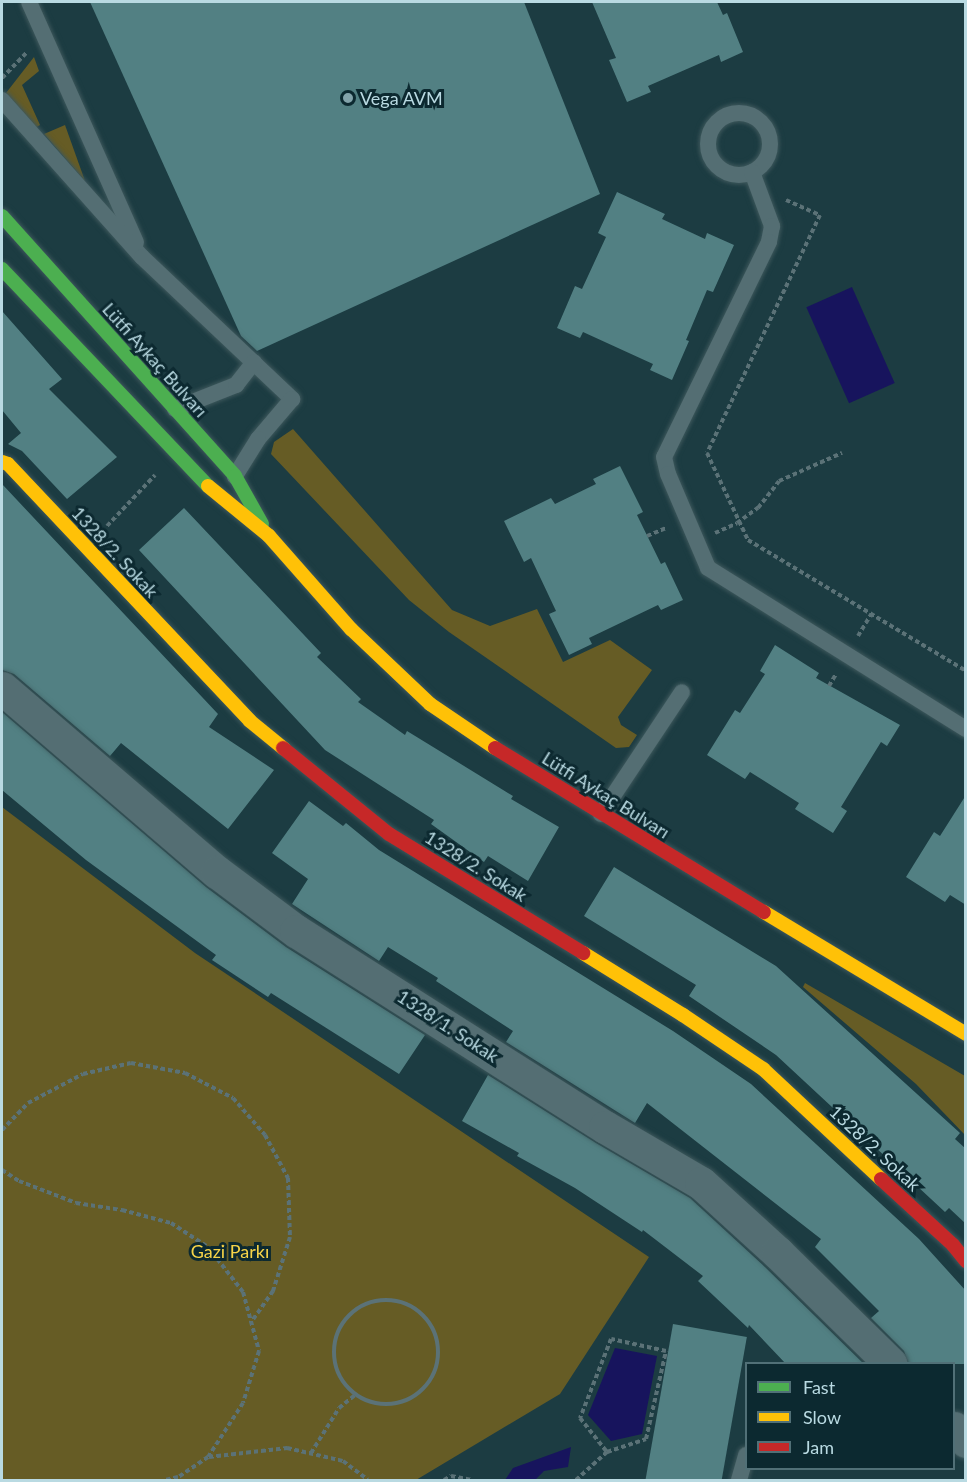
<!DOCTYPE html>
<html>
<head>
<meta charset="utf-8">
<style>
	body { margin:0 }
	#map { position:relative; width:967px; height:1482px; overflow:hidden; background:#1c3c42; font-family:Lato,sans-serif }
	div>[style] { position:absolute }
	.green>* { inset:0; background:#665c25 }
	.water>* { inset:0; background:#17145d; transform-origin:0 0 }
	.building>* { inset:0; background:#528083; transform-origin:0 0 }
	.path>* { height:4px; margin-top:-2px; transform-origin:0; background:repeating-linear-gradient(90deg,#5b7277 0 4.5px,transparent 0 7.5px) }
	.path>.ring { margin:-2px; padding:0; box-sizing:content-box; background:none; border:4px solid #5b7277; border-radius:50% }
	.roads { filter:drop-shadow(0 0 2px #3d575b) drop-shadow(0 0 2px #3d575b) }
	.lane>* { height:16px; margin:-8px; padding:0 8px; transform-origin:8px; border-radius:8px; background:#546e73 }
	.lane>.ring { margin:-8px; padding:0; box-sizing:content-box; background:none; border:16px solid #546e73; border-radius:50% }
	.street>* { height:33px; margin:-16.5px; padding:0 16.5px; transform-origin:16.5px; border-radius:16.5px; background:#546e73 }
	.fast>* { height:14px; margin:-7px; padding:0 7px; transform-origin:7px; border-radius:7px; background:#4caf50 }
	.slow>* { height:14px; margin:-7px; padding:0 7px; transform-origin:7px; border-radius:7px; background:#ffc107 }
	.jam>* { height:14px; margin:-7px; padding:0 7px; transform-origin:7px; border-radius:7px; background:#c62828 }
	.dots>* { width:16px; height:16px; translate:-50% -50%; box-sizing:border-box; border:3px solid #0c2930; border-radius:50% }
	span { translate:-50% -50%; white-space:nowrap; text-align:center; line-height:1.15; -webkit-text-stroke:6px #0c2930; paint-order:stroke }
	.poi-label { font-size:18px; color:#b9dae2 }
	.left { translate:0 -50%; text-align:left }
	.street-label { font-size:18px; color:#b9dae2 }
	.park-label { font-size:18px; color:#f6d448 }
	.frame { position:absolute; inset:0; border:3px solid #b9dae2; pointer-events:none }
	.legend { position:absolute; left:745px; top:1362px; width:210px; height:108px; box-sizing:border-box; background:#0c2930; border:2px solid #517077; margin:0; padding:8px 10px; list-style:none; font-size:18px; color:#b9dae2 }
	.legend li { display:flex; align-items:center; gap:12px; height:30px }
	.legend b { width:30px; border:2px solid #517077 }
</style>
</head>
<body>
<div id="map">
	<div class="green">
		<div style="clip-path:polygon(34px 57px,39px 71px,22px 85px,40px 125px,35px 128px,6px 93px)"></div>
		<div style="clip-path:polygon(65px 125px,85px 181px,44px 134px)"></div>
		<div style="clip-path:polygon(293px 429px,452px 610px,490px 626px,537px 609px,563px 662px,610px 640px,652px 670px,618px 717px,621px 725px,637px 735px,629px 747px,616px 748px,449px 632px,409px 600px,271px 454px,274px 442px)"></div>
		<div style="clip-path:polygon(2px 807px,195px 953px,649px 1257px,560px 1394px,416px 1480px,2px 1480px)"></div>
		<div style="clip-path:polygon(805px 983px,965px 1076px,965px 1135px,916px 1084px,803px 987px)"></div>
	</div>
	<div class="water">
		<div style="left:852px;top:287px;width:105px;height:50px;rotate:66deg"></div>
		<div style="clip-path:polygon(615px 1348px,657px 1356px,642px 1434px,611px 1441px,588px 1415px)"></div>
		<div style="clip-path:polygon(571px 1447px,568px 1467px,544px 1471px,535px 1480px,505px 1480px,513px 1468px)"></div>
	</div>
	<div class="building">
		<div style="clip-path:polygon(90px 2px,524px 2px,600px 194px,257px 351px,241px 336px)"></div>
		<div style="clip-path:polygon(592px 2px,717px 2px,723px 15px,727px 13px,743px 52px,721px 62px,719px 55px,648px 86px,651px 92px,627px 102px,609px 60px,616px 58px)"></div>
		<div style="clip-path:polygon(617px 192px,665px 214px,662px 219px,705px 239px,707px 233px,734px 245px,713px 292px,707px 290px,686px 340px,689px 341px,672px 380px,650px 370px,653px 364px,583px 332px,580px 338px,557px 328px,575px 286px,582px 289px,606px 237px,598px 233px)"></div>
		<div style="clip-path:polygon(2px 311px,62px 379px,49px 389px,117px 457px,67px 499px,22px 451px,8px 444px,21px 433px,2px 410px)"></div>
		<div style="clip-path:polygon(620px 466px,643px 512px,637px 515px,661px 564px,665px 562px,683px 600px,661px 610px,658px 605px,589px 638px,592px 644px,569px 655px,549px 614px,556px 611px,531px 558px,524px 562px,504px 521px,551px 498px,555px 504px,596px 484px,593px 479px)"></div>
		<div style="clip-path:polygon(2px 484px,218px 714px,209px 727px,274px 770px,228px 829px,121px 743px,110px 756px,14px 674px,2px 670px)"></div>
		<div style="clip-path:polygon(184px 508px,321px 653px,317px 657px,361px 699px,358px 702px,405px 735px,407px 731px,513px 796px,511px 799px,559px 827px,528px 881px,488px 856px,484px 862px,431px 824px,434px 820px,325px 750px,139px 550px)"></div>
		<div style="clip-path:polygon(775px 645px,819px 673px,816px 678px,900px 725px,887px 746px,881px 742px,841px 807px,847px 811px,833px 833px,795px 809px,799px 803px,750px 772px,745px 779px,707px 755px,735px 710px,740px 713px,765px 674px,760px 671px)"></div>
		<div style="clip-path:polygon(2px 712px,206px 887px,286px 947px,425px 1035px,399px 1074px,271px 993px,268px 997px,212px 960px,216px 955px,86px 860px,2px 790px)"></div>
		<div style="clip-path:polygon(966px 795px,966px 905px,950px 895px,945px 902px,906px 877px,934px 832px,940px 836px)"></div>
		<div style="clip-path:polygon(309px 801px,343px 826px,346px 823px,379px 850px,673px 1031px,751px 1084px,919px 1239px,966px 1291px,966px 1364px,909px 1364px,904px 1351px,871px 1318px,879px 1311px,815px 1247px,821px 1239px,647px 1103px,635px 1123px,506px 1042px,513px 1031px,436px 981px,438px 978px,388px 947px,379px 961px,292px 904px,308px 879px,272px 853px)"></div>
		<div style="clip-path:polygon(614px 867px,776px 966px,960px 1133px,955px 1139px,966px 1149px,966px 1224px,949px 1208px,945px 1212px,776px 1055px,689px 996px,696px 985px,584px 916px)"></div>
		<div style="clip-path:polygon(488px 1075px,596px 1143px,690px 1198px,765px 1267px,864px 1364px,786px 1364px,749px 1325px,748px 1328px,698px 1281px,703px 1276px,643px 1230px,642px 1232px,575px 1188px,517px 1156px,519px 1153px,462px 1121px)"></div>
		<div style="left:673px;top:1324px;width:75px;height:158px;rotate:10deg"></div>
	</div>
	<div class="path">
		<div style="left:2px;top:78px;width:35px;rotate:-46deg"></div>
		<div style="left:786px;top:200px;width:37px;rotate:24deg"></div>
		<div style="left:820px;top:215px;width:263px;rotate:115.4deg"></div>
		<div style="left:707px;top:453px;width:96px;rotate:64.8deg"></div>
		<div style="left:748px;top:540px;width:254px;rotate:31deg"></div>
		<div style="left:107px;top:526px;width:70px;rotate:-46.7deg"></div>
		<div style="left:715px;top:533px;width:24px;rotate:-24deg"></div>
		<div style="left:737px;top:523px;width:26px;rotate:-36deg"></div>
		<div style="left:758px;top:508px;width:34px;rotate:-52deg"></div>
		<div style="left:779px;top:481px;width:69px;rotate:-24deg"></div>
		<div style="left:647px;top:536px;width:21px;rotate:-23deg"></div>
		<div style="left:858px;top:636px;width:26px;rotate:-59deg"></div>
		<div style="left:829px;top:686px;width:14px;rotate:-60deg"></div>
		<div style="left:2px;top:1130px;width:37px;rotate:-46deg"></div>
		<div style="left:28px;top:1103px;width:62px;rotate:-27.8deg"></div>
		<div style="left:83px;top:1074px;width:49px;rotate:-12.9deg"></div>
		<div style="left:131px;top:1063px;width:55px;rotate:10.5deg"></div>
		<div style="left:185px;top:1073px;width:54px;rotate:27.5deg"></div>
		<div style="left:233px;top:1098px;width:49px;rotate:49.1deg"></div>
		<div style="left:265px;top:1135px;width:49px;rotate:61.9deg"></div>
		<div style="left:288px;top:1178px;width:59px;rotate:88.1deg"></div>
		<div style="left:290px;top:1237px;width:57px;rotate:107.5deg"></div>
		<div style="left:273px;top:1291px;width:39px;rotate:125deg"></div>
		<div style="left:2px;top:1170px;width:20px;rotate:33deg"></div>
		<div style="left:19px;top:1181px;width:61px;rotate:21.1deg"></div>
		<div style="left:76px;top:1203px;width:47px;rotate:8.7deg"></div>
		<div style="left:122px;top:1210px;width:51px;rotate:14.9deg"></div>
		<div style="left:171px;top:1223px;width:44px;rotate:33deg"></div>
		<div style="left:208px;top:1247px;width:57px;rotate:52.1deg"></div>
		<div style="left:243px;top:1292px;width:61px;rotate:74.8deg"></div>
		<div style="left:259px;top:1351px;width:54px;rotate:107.1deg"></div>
		<div style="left:243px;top:1403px;width:64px;rotate:122.9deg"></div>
		<div style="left:208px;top:1457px;width:36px;rotate:146deg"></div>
		<div style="left:178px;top:1477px;width:13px;rotate:167deg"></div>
		<div class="ring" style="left:334px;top:1300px;width:100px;height:100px"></div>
		<div style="left:311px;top:1453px;width:53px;rotate:-58.1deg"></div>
		<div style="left:339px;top:1408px;width:21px;rotate:-39deg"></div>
		<div style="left:209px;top:1457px;width:79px;rotate:-6.6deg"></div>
		<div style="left:287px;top:1448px;width:57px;rotate:13.1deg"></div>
		<div style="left:343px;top:1461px;width:31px;rotate:37deg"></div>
		<div style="left:444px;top:1480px;width:8px;rotate:-30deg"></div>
		<div style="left:451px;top:1476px;width:20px;rotate:11deg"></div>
		<div style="left:576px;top:1480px;width:42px;rotate:-42.1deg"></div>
		<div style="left:607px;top:1452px;width:41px;rotate:-18.4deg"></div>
		<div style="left:646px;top:1439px;width:90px;rotate:-77.2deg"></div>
		<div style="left:666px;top:1351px;width:56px;rotate:-167.7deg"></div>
		<div style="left:611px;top:1339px;width:85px;rotate:111.4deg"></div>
		<div style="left:580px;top:1418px;width:43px;rotate:51.5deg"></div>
	</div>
	<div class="roads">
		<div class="lane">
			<div style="left:29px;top:2px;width:263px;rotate:66deg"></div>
			<div style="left:2px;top:100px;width:210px;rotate:48.3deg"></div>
			<div style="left:142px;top:257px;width:207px;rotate:43.4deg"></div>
			<div style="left:292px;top:399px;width:52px;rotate:130.4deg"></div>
			<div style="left:258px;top:439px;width:44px;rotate:121.9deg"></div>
			<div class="ring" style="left:708px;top:113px;width:46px;height:46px"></div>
			<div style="left:752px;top:172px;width:58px;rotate:69.7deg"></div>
			<div style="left:772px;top:226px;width:16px;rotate:101deg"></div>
			<div style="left:769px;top:242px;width:239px;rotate:116deg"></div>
			<div style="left:664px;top:457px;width:17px;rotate:77deg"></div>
			<div style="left:668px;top:474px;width:102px;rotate:66.9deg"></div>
			<div style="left:708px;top:568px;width:304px;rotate:32deg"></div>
			<div style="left:175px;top:409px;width:66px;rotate:-21.5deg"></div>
			<div style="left:236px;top:385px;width:29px;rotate:-52deg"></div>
			<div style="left:601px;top:814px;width:146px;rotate:-56.4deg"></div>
			<div style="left:739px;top:1480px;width:26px;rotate:-74deg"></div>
		</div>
		<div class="street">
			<div style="left:2px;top:688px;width:283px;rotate:40.6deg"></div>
			<div style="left:217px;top:872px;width:99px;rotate:36.8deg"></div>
			<div style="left:296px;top:931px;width:366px;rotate:32.4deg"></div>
			<div style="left:605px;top:1127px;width:111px;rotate:30.3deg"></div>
			<div style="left:701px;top:1183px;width:104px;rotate:42.3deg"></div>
			<div style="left:778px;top:1253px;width:158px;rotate:44.5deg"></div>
			<div style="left:954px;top:1428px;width:18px;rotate:47deg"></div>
		</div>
		<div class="fast">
			<div style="left:2px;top:216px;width:349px;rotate:48.1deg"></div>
			<div style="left:235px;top:476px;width:55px;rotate:60.6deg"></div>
			<div style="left:2px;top:269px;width:299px;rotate:46.5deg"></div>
		</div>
		<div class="slow">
			<div style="left:2px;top:462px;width:6px;rotate:18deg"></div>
			<div style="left:8px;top:464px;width:353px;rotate:46.7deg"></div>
			<div style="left:250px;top:721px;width:43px;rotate:39.3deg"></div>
			<div style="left:208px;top:486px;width:79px;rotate:39.3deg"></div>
			<div style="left:269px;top:536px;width:124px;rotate:48.6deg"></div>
			<div style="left:351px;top:629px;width:109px;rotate:43.5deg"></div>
			<div style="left:430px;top:704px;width:78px;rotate:34.1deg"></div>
			<div style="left:764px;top:912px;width:236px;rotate:31.1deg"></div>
			<div style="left:583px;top:953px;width:118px;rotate:31.8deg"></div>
			<div style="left:683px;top:1015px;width:97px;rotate:34deg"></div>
			<div style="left:763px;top:1069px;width:161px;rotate:43deg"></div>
		</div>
		<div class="jam">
			<div style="left:283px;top:748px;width:136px;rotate:39.1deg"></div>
			<div style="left:389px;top:834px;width:228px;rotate:31.5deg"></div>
			<div style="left:495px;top:748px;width:315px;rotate:31.4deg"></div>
			<div style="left:881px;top:1179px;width:98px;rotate:42.5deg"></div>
			<div style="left:953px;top:1245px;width:21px;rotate:51deg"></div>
		</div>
	</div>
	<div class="dots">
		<div style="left:348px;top:98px;background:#82a3aa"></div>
	</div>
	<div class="poi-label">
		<span class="left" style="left:360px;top:98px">Vega AVM</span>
	</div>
	<div class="street-label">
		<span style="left:155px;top:360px;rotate:48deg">Lütfi Aykaç Bulvarı</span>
		<span style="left:115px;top:552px;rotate:47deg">1328/2. Sokak</span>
		<span style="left:606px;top:795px;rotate:32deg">Lütfi Aykaç Bulvarı</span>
		<span style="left:476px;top:866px;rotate:32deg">1328/2. Sokak</span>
		<span style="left:448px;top:1026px;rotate:33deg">1328/1. Sokak</span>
		<span style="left:875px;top:1148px;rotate:43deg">1328/2. Sokak</span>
	</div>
	<div class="park-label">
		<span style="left:230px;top:1251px">Gazi Parkı</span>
	</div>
	<div class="frame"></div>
	<ul class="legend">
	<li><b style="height:8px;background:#4caf50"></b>Fast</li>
	<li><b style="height:8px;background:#ffc107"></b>Slow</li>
	<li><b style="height:8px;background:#c62828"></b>Jam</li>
	</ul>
</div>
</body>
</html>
